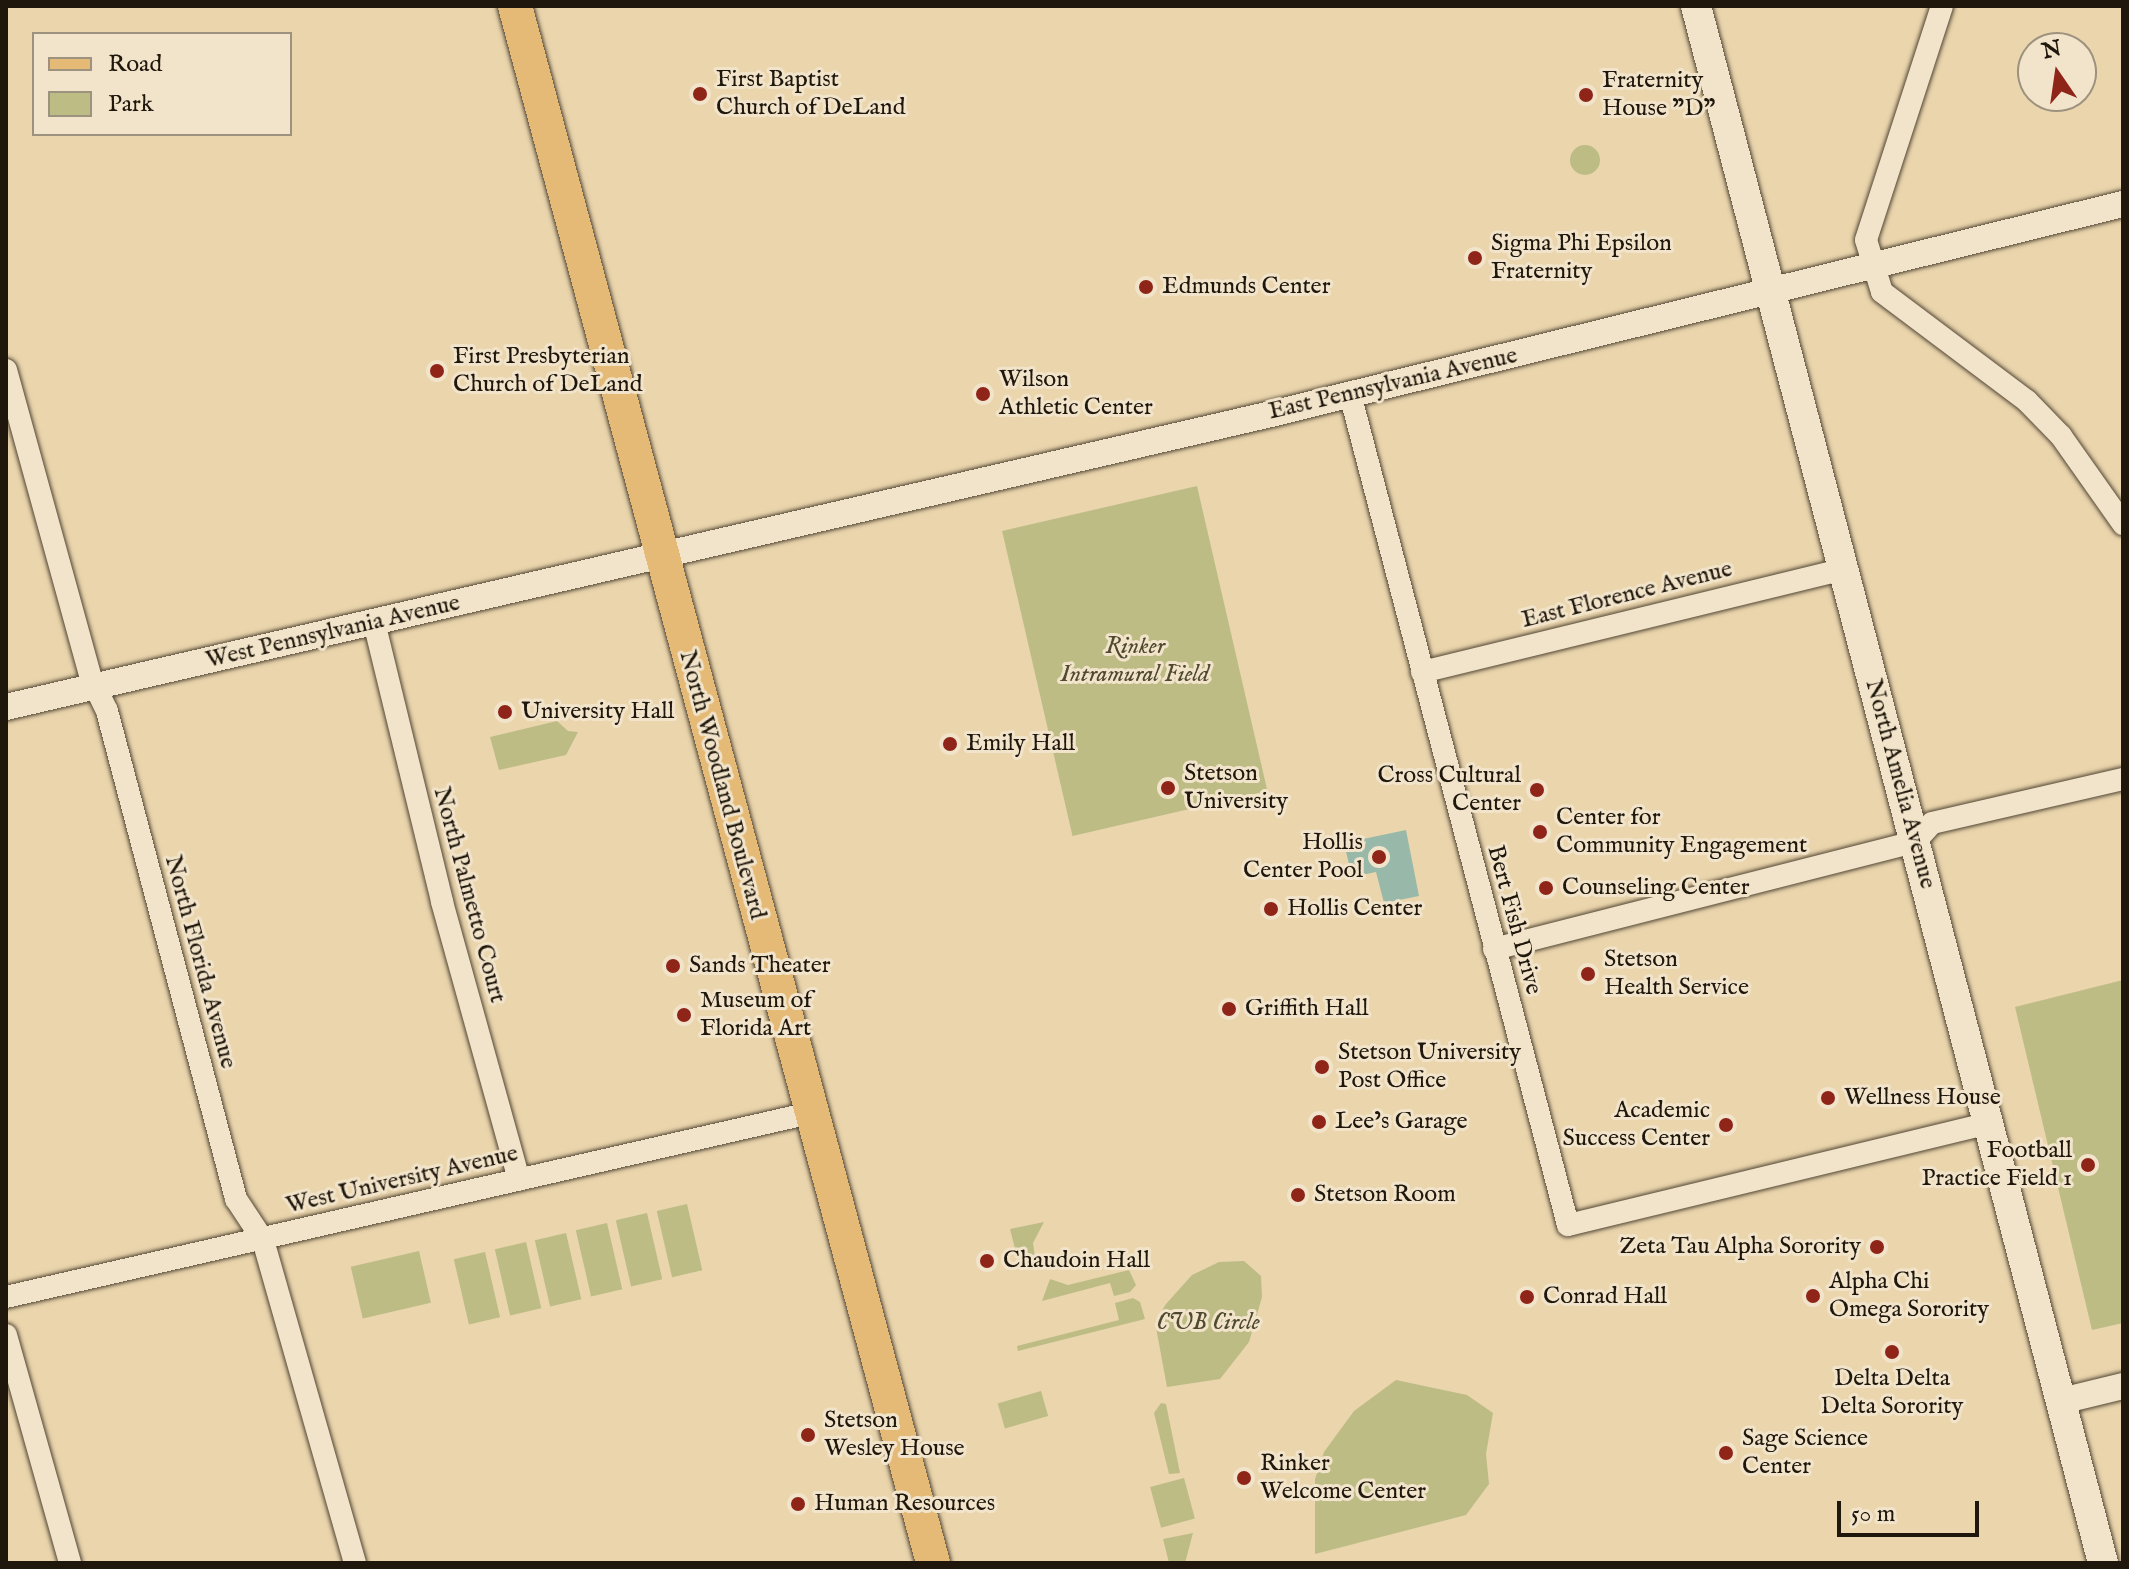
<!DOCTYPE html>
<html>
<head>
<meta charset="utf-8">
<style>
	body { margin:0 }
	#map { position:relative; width:2129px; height:1569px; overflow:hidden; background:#ead5ad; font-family:"IM FELL English",serif }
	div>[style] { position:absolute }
	.green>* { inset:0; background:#bdbc85; transform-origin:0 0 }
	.round { border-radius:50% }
	.water>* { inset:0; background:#98b9a9 }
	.roads { filter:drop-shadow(0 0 2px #524634) drop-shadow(0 0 2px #524634) }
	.minor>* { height:22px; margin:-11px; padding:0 11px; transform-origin:11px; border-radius:11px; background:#f1e4ca }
	.tertiary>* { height:26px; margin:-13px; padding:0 13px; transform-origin:13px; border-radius:13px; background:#f1e4ca }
	.secondary>* { height:30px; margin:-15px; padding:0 15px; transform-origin:15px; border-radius:15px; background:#f1e4ca }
	.primary>* { height:34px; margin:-17px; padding:0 17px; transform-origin:17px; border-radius:17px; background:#e5ba76 }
	.dots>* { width:22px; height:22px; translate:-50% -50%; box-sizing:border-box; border:4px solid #f1e4ca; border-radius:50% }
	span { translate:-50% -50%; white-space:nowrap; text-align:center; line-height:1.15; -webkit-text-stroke:6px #f1e4ca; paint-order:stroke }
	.poi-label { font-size:24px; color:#20170c }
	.left { translate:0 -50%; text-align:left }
	.right { translate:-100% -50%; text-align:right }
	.street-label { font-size:24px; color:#20170c }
	.park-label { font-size:24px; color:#4f4930; font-style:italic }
	.frame { position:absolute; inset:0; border:8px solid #20170c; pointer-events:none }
	.legend { position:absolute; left:32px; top:32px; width:260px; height:104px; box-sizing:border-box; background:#f1e4ca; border:2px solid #9d927e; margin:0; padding:10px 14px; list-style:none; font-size:24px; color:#20170c }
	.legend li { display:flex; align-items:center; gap:16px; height:40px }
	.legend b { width:40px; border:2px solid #9d927e }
	.north { position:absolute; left:2017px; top:32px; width:80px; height:80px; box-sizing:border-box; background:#f1e4ca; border:2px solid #9d927e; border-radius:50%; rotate:347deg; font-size:22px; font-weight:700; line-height:32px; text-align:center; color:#20170c }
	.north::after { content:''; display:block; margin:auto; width:28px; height:36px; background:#8f2418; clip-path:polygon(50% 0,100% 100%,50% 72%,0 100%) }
	.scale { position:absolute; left:1837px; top:1501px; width:142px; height:36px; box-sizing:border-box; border:4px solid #20170c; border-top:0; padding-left:10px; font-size:24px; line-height:28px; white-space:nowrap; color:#20170c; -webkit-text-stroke:6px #f1e4ca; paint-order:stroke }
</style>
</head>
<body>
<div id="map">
	<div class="green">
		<div class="round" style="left:1570px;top:145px;width:30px;height:30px"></div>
		<div style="left:1197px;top:486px;width:313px;height:200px;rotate:77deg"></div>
		<div style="clip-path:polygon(557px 721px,568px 731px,578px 732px,566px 755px,499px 770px,490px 737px)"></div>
		<div style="clip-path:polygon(2123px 980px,2123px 1323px,2092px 1330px,2015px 1007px)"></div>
		<div style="left:687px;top:1204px;width:68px;height:31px;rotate:77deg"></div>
		<div style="left:647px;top:1213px;width:68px;height:32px;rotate:77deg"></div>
		<div style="clip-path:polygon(1044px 1222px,1033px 1243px,1036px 1264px,1020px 1268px,1010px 1229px)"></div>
		<div style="left:607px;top:1223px;width:68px;height:32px;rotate:77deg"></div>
		<div style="left:566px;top:1233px;width:68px;height:32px;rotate:77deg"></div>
		<div style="left:526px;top:1242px;width:68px;height:32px;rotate:77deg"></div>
		<div style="left:419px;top:1251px;width:53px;height:70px;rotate:77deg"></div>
		<div style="left:485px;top:1252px;width:67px;height:32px;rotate:77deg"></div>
		<div style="clip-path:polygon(1244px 1261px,1261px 1276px,1262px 1297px,1249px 1342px,1220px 1379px,1167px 1387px,1155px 1322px,1166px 1304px,1192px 1275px,1219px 1262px)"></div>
		<div style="clip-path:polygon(1129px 1270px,1136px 1285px,1130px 1292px,1114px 1296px,1110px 1283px,1042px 1301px,1050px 1279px,1068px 1285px)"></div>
		<div style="clip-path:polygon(1133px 1298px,1140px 1302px,1145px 1319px,1018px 1351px,1017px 1346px,1119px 1320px,1115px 1303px)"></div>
		<div style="clip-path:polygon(1396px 1380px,1467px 1395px,1493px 1413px,1486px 1454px,1489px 1484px,1466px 1515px,1315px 1554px,1315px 1479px,1324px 1452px,1354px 1411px)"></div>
		<div style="left:1041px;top:1391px;width:26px;height:45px;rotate:74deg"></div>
		<div style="clip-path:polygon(1161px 1403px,1166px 1404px,1180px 1473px,1169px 1474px,1154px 1413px)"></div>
		<div style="left:1184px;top:1478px;width:42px;height:35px;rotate:75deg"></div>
		<div style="clip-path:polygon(1193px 1533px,1185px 1563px,1169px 1563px,1163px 1539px)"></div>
	</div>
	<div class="water">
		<div style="clip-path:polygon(1406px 830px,1419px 896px,1384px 903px,1376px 872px,1352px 877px,1344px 843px)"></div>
	</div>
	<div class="roads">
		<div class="minor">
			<div style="left:1942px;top:6px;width:246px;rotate:108deg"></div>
			<div style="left:1866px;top:240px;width:54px;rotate:72.9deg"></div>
			<div style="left:1882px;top:292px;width:181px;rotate:36.9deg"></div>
			<div style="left:2027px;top:401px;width:49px;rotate:45.8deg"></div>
			<div style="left:2061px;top:436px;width:108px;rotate:54.8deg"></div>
			<div style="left:6px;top:370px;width:317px;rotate:74.6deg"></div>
			<div style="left:90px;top:676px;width:39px;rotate:64deg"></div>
			<div style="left:107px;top:711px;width:505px;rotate:75.19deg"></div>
			<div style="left:236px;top:1199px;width:49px;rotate:56.6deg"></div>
			<div style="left:263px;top:1240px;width:336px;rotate:74.1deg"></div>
			<div style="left:1350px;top:394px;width:859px;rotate:75.3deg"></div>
			<div style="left:1568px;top:1225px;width:434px;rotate:-13.6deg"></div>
			<div style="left:374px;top:622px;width:288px;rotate:76.3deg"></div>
			<div style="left:442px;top:902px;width:288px;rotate:74.5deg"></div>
			<div style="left:1422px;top:672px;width:434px;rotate:-13.7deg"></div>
			<div style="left:1494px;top:949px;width:434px;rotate:-14.3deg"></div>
			<div style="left:1915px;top:842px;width:25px;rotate:-48deg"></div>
			<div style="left:1932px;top:823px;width:196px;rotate:-13deg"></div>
			<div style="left:6px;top:1297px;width:825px;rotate:-12.89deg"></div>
			<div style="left:6px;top:1335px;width:237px;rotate:74.3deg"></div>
		</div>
		<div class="tertiary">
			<div style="left:6px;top:707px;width:1303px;rotate:-13.04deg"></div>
			<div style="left:1275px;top:413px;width:873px;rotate:-13.85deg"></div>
			<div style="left:2061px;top:1401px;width:64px;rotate:-13.6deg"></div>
		</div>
		<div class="secondary">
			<div style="left:1696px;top:6px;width:1609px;rotate:75.35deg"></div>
		</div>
		<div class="primary">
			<div style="left:515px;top:6px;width:1612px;rotate:74.97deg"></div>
		</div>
	</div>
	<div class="dots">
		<div style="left:700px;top:94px;background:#8f2418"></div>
		<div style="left:1586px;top:95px;background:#8f2418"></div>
		<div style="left:1475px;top:258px;background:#8f2418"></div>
		<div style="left:1146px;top:287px;background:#8f2418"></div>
		<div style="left:437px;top:371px;background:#8f2418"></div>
		<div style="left:983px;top:394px;background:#8f2418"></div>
		<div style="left:505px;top:712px;background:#8f2418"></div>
		<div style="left:950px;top:744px;background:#8f2418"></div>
		<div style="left:1168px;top:788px;background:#8f2418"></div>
		<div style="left:1537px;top:790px;background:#8f2418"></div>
		<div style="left:1540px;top:832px;background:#8f2418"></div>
		<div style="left:1379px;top:857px;background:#8f2418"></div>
		<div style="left:1546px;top:888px;background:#8f2418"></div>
		<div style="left:1271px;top:909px;background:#8f2418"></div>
		<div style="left:673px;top:966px;background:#8f2418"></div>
		<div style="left:1588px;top:974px;background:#8f2418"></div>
		<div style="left:1229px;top:1009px;background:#8f2418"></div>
		<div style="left:684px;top:1015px;background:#8f2418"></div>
		<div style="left:1322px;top:1067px;background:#8f2418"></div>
		<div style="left:1828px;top:1098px;background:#8f2418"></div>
		<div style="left:1319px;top:1122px;background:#8f2418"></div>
		<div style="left:1726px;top:1125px;background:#8f2418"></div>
		<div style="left:2088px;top:1165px;background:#8f2418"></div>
		<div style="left:1298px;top:1195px;background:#8f2418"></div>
		<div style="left:1877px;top:1247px;background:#8f2418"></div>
		<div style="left:987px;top:1261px;background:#8f2418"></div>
		<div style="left:1813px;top:1296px;background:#8f2418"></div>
		<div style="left:1527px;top:1297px;background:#8f2418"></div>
		<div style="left:1892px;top:1352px;background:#8f2418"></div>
		<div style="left:808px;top:1435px;background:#8f2418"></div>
		<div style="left:1726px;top:1453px;background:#8f2418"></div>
		<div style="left:1244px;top:1478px;background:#8f2418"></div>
		<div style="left:798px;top:1504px;background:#8f2418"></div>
	</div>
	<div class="poi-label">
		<span class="left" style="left:716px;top:94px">First Baptist<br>Church of DeLand</span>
		<span class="left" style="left:1602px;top:95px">Fraternity<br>House "D"</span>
		<span class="left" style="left:1491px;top:258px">Sigma Phi Epsilon<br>Fraternity</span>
		<span class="left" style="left:1162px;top:287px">Edmunds Center</span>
		<span class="left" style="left:453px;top:371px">First Presbyterian<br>Church of DeLand</span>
		<span class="left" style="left:999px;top:394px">Wilson<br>Athletic Center</span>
		<span class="left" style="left:521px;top:712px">University Hall</span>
		<span class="left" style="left:966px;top:744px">Emily Hall</span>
		<span class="left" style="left:1184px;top:788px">Stetson<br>University</span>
		<span class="right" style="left:1521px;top:790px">Cross Cultural<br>Center</span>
		<span class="left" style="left:1556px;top:832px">Center for<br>Community Engagement</span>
		<span class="right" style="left:1363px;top:857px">Hollis<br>Center Pool</span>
		<span class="left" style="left:1562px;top:888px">Counseling Center</span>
		<span class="left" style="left:1287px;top:909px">Hollis Center</span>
		<span class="left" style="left:1604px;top:974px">Stetson<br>Health Service</span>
		<span class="left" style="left:689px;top:966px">Sands Theater</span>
		<span class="left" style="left:700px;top:1015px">Museum of<br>Florida Art</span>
		<span class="left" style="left:1245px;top:1009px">Griffith Hall</span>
		<span class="left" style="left:1338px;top:1067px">Stetson University<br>Post Office</span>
		<span class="left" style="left:1844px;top:1098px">Wellness House</span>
		<span class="right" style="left:1710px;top:1125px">Academic<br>Success Center</span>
		<span class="left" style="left:1335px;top:1122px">Lee’s Garage</span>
		<span class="right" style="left:2072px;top:1165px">Football<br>Practice Field 1</span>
		<span class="left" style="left:1314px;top:1195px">Stetson Room</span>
		<span class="right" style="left:1861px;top:1247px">Zeta Tau Alpha Sorority</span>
		<span class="left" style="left:1003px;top:1261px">Chaudoin Hall</span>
		<span class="left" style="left:1829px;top:1296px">Alpha Chi<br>Omega Sorority</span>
		<span class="left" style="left:1543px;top:1297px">Conrad Hall</span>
		<span style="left:1892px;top:1393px">Delta Delta<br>Delta Sorority</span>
		<span class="left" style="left:824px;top:1435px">Stetson<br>Wesley House</span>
		<span class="left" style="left:1742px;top:1453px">Sage Science<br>Center</span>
		<span class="left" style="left:1260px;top:1478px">Rinker<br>Welcome Center</span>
		<span class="left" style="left:814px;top:1504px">Human Resources</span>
	</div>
	<div class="street-label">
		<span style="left:1393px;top:384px;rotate:-13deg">East Pennsylvania Avenue</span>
		<span style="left:1627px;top:595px;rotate:-14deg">East Florence Avenue</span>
		<span style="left:333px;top:632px;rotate:-13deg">West Pennsylvania Avenue</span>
		<span style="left:1900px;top:784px;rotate:75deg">North Amelia Avenue</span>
		<span style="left:722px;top:785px;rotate:75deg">North Woodland Boulevard</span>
		<span style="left:469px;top:895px;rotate:75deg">North Palmetto Court</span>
		<span style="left:1514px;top:920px;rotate:75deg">Bert Fish Drive</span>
		<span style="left:200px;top:962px;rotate:75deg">North Florida Avenue</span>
		<span style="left:402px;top:1180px;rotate:-13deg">West University Avenue</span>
	</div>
	<div class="park-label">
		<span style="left:1135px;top:661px">Rinker<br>Intramural Field</span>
		<span style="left:1208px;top:1323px">CUB Circle</span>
	</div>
	<div class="frame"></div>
	<ul class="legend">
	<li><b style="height:10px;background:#e5ba76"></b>Road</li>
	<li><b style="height:22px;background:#bdbc85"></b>Park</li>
	</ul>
	<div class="north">N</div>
	<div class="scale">50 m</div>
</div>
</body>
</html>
